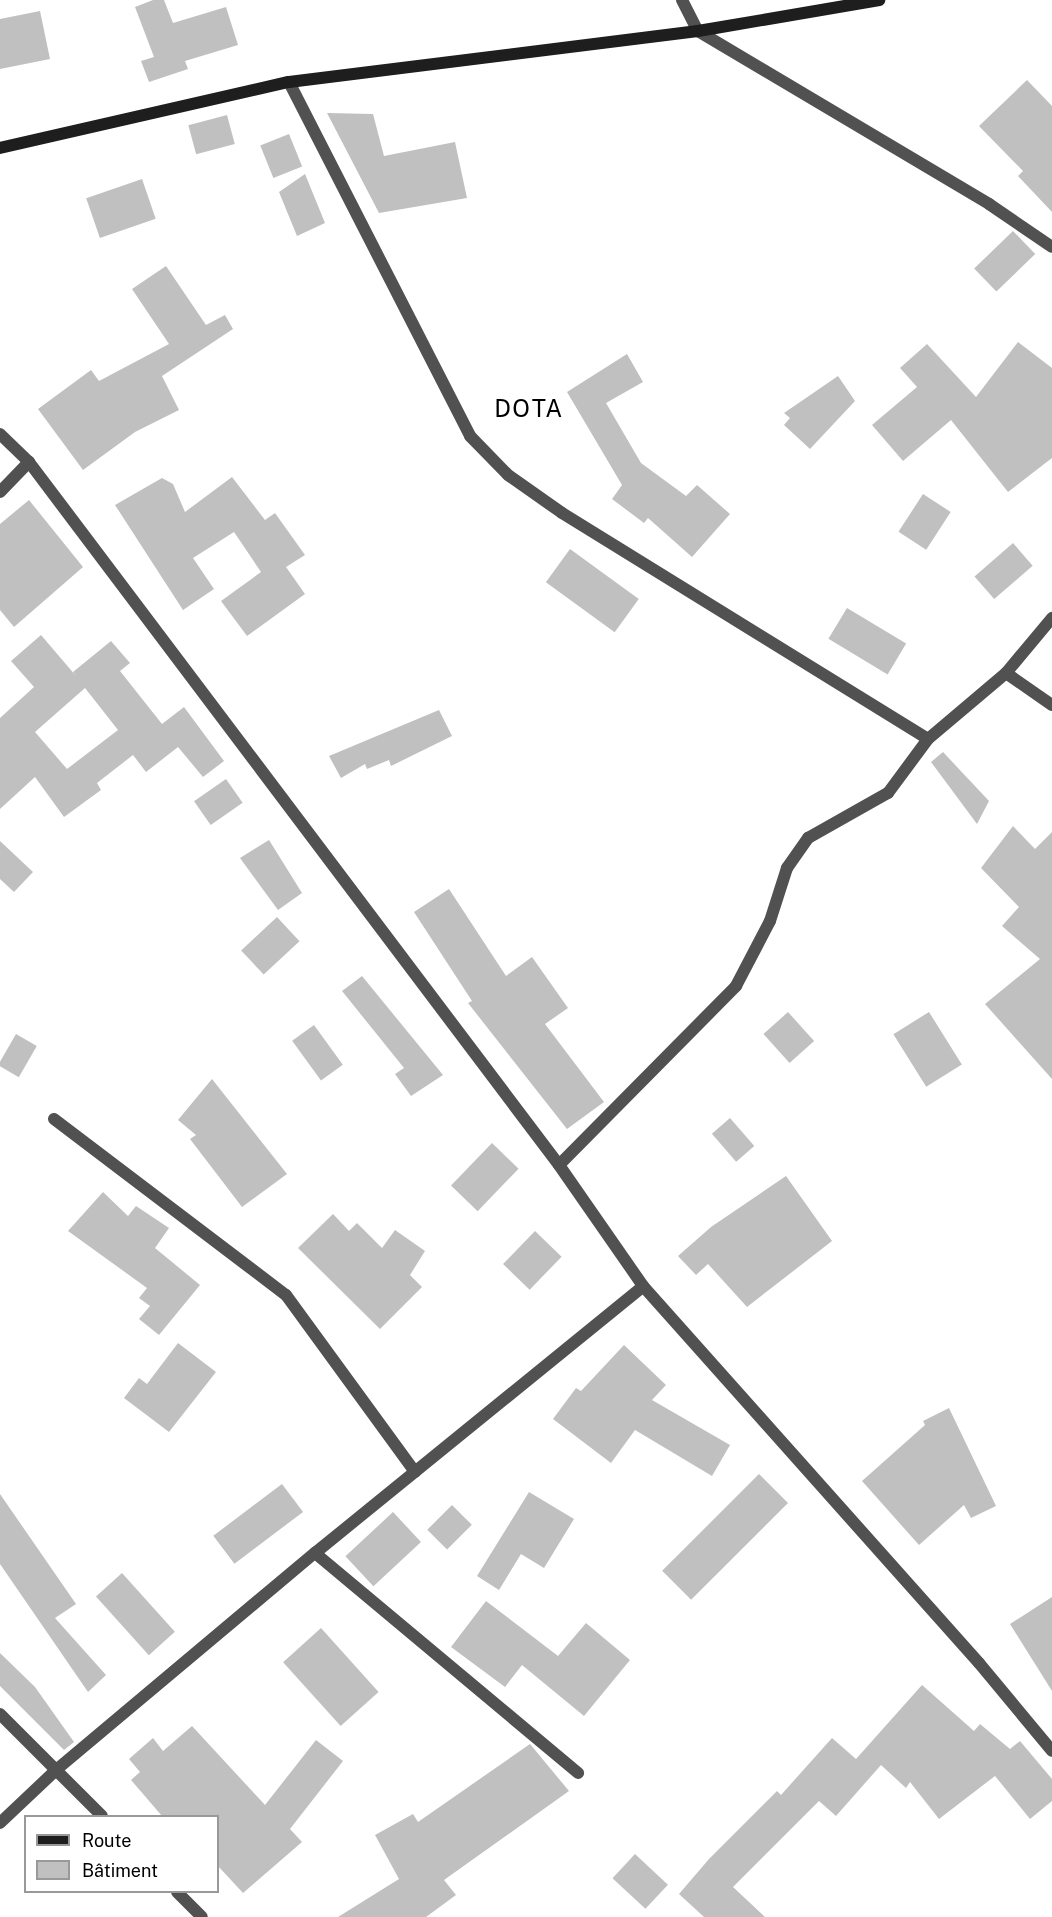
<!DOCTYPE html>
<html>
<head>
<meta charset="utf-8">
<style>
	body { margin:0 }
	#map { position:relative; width:1052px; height:1917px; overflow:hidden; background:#fff; font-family:"Public Sans",sans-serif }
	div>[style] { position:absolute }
	.building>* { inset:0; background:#c0c0c0; transform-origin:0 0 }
	.street>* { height:12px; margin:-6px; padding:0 6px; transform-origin:6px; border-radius:6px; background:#515151 }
	.secondary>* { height:12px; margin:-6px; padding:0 6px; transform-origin:6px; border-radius:6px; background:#1e1e1e }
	span { translate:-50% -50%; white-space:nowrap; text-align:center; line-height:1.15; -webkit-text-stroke:5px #fff; paint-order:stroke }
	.quarter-label { font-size:24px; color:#000; letter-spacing:1.5px }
	.legend { position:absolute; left:24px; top:1815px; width:195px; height:78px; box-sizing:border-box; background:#fff; border:2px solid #999; margin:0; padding:8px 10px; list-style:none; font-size:18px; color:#000 }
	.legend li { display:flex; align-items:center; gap:12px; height:30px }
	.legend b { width:30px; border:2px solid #999 }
</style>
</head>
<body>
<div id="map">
	<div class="building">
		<div style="clip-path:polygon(153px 0,164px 0,173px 23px,226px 7px,238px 45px,185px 61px,188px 69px,149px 82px,141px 61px,154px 57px,135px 7px)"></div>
		<div style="clip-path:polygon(40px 11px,50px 59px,0 69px,0 19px)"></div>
		<div style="clip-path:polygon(1027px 80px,1052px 106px,1052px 212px,1018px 176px,1023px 171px,979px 126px)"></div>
		<div style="clip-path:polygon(327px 113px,373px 114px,384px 156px,455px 142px,467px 198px,379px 213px)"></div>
		<div style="left:227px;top:115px;width:30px;height:40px;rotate:75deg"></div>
		<div style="left:289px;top:134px;width:35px;height:31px;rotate:68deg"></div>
		<div style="clip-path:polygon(305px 174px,325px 223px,297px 236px,279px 192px)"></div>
		<div style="left:142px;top:179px;width:42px;height:59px;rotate:71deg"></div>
		<div style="left:1013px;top:231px;width:32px;height:54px;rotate:46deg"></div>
		<div style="clip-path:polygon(166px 266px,206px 325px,225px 315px,233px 329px,162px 376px,179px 410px,135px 432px,83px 470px,38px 409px,91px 370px,99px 381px,169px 344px,132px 289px)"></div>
		<div style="clip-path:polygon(1018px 342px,1052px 368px,1052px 458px,1008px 492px,951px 420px,903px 461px,872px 425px,917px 387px,900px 368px,927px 344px,976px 397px)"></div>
		<div style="clip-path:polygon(627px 354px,643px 382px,606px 403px,641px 463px,686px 496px,697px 485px,730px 514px,692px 557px,648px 518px,644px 523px,612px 499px,622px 485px,567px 392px)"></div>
		<div style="clip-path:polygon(838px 376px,855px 401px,810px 449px,784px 425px,790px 418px,784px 413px)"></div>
		<div style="clip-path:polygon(232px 477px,265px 520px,275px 513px,305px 555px,286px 567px,305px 594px,247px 636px,221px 601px,261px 572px,234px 532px,193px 558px,214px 589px,183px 610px,115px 505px,162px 478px,173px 484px,185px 512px)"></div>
		<div style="left:923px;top:494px;width:33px;height:45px;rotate:33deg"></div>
		<div style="clip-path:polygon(29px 500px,83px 567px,14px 627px,0 610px,0 524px)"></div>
		<div style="left:1013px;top:543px;width:30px;height:51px;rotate:49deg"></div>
		<div style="left:570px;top:549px;width:85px;height:41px;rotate:36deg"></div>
		<div style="left:847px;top:608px;width:69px;height:36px;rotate:31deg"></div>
		<div style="clip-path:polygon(evenodd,41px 635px,76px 676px,73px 672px,111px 641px,130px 663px,120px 671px,162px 724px,184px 707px,224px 761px,203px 777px,178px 747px,146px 772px,133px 755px,97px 783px,101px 790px,64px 817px,35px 777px,0 809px,0 718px,34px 687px,11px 661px,41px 635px,85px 688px,118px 730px,67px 769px,35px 732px,85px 688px)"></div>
		<div style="clip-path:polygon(439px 710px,452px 736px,391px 766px,389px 760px,367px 769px,365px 764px,341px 778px,329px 756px)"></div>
		<div style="clip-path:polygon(943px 752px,989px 801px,977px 824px,931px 762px)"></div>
		<div style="left:226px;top:779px;width:29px;height:39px;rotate:55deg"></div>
		<div style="clip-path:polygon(1013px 826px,1035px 849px,1052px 832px,1052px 1079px,985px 1004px,1040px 959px,1002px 926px,1019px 907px,981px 868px)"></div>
		<div style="clip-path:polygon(269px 840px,302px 893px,278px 910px,240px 858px)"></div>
		<div style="clip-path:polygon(0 841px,33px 872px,14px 892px,0 879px)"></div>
		<div style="clip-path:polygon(449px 889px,506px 976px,532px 957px,568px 1008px,545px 1024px,604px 1102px,567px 1129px,468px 1003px,472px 1001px,414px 912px)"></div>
		<div style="left:277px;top:917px;width:33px;height:49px;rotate:47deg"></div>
		<div style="clip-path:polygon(362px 976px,443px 1075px,411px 1096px,395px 1074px,404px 1068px,342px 991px)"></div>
		<div style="left:788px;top:1012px;width:39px;height:33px;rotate:48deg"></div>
		<div style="left:929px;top:1012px;width:62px;height:42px;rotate:58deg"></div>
		<div style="left:314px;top:1025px;width:49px;height:27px;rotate:54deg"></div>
		<div style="left:16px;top:1034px;width:24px;height:36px;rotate:30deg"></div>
		<div style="clip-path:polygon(212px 1079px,287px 1174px,242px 1207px,190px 1139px,196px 1135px,178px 1120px)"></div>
		<div style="left:730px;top:1118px;width:37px;height:24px;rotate:49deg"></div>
		<div style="left:492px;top:1143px;width:37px;height:59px;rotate:44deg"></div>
		<div style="clip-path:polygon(786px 1176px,832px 1241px,747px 1307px,708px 1264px,696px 1275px,678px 1256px,711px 1227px)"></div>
		<div style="clip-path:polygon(103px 1192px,128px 1216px,136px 1206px,169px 1228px,155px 1248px,200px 1285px,159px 1335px,139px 1319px,150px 1306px,139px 1298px,147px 1288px,68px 1231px)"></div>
		<div style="clip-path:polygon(333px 1214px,349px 1231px,357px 1223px,382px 1248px,395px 1230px,425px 1251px,410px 1275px,422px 1287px,380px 1329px,298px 1248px)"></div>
		<div style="left:535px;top:1231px;width:37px;height:46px;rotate:44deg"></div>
		<div style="clip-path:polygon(178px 1343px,216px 1372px,169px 1432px,124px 1398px,139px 1378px,147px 1384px)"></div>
		<div style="clip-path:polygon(624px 1345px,666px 1385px,652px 1400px,730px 1445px,712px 1476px,635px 1430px,611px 1463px,553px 1419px,576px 1388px,581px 1391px)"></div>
		<div style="clip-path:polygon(949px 1408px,996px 1506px,971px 1518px,964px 1505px,919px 1545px,862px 1481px,925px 1425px,923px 1421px)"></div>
		<div style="left:759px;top:1474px;width:41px;height:137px;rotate:45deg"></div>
		<div style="left:282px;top:1484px;width:35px;height:86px;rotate:53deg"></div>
		<div style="clip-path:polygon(529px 1492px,574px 1519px,544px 1568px,521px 1554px,499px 1590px,477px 1576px)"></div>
		<div style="clip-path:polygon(0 1494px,76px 1604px,55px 1618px,106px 1675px,88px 1692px,0 1564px)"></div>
		<div style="left:452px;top:1505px;width:28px;height:35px;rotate:45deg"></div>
		<div style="left:393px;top:1512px;width:41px;height:65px;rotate:47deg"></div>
		<div style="left:122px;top:1573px;width:79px;height:35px;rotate:48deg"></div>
		<div style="clip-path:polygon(1052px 1597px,1052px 1691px,1010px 1624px)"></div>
		<div style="clip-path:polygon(486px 1601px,558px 1656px,586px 1623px,630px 1660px,584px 1716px,522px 1665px,505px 1687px,451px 1647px)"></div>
		<div style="left:321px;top:1628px;width:86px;height:51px;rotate:48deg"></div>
		<div style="clip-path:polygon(0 1653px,35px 1687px,74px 1742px,64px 1750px,0 1686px)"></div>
		<div style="clip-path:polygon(922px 1685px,974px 1731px,980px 1724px,1010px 1749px,1020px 1741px,1052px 1779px,1052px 1801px,1030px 1819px,995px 1776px,939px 1819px,910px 1782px,906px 1788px,881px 1765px,836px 1816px,819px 1801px,733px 1887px,765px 1917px,704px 1917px,679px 1894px,709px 1859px,777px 1791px,781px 1795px,832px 1738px,856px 1759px)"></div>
		<div style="clip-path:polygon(192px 1726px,265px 1805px,316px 1740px,343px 1761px,290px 1829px,302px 1842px,243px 1893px,218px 1866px,218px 1816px,162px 1816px,131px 1780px,140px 1772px,129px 1759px,153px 1738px,163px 1751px)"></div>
		<div style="clip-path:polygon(530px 1744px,569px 1791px,444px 1880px,456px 1895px,426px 1917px,338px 1917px,399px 1879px,375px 1835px,413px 1814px,418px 1822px)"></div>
		<div style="left:635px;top:1854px;width:45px;height:33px;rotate:43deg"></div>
	</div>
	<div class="street">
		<div style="left:682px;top:0;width:35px;rotate:63deg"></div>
		<div style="left:698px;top:31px;width:339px;rotate:30.7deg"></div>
		<div style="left:989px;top:204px;width:76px;rotate:34.3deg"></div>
		<div style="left:289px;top:82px;width:398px;rotate:62.9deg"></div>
		<div style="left:470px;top:436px;width:54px;rotate:45.7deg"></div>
		<div style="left:508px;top:475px;width:66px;rotate:35.1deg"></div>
		<div style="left:562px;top:513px;width:430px;rotate:31.7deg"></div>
		<div style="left:0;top:434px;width:40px;rotate:44deg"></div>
		<div style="left:29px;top:462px;width:880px;rotate:52.99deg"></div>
		<div style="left:559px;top:1165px;width:147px;rotate:55.2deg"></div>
		<div style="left:643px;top:1286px;width:505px;rotate:48.29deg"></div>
		<div style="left:979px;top:1663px;width:114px;rotate:50.3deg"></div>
		<div style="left:0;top:492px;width:42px;rotate:-46deg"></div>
		<div style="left:1006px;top:673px;width:56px;rotate:34.8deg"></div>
		<div style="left:54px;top:1119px;width:291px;rotate:37.2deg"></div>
		<div style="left:286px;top:1295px;width:219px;rotate:53.9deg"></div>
		<div style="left:559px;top:1165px;width:252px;rotate:-45.3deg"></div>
		<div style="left:736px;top:986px;width:73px;rotate:-62.4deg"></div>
		<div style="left:770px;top:921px;width:56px;rotate:-72.2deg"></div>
		<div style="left:787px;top:868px;width:37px;rotate:-55deg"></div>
		<div style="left:808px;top:838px;width:92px;rotate:-29.4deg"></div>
		<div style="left:888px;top:793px;width:67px;rotate:-53.5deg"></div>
		<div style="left:928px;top:739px;width:102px;rotate:-40.2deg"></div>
		<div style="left:1006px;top:673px;width:72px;rotate:-50.1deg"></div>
		<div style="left:315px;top:1553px;width:343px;rotate:39.9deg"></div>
		<div style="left:0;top:1714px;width:144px;rotate:45deg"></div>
		<div style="left:0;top:1823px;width:77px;rotate:-43.4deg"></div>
		<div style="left:56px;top:1770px;width:338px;rotate:-40deg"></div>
		<div style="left:315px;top:1553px;width:423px;rotate:-39.1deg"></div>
		<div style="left:177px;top:1892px;width:35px;rotate:45deg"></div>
	</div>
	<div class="secondary">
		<div style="left:0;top:148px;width:296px;rotate:-12.9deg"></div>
		<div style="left:289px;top:82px;width:412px;rotate:-7.1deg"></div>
		<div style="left:698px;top:31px;width:184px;rotate:-9.7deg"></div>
	</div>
	<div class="quarter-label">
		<span style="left:529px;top:409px">DOTA</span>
	</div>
	<ul class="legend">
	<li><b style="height:8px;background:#1e1e1e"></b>Route</li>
	<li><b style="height:16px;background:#c0c0c0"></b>Bâtiment</li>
	</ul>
</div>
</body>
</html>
